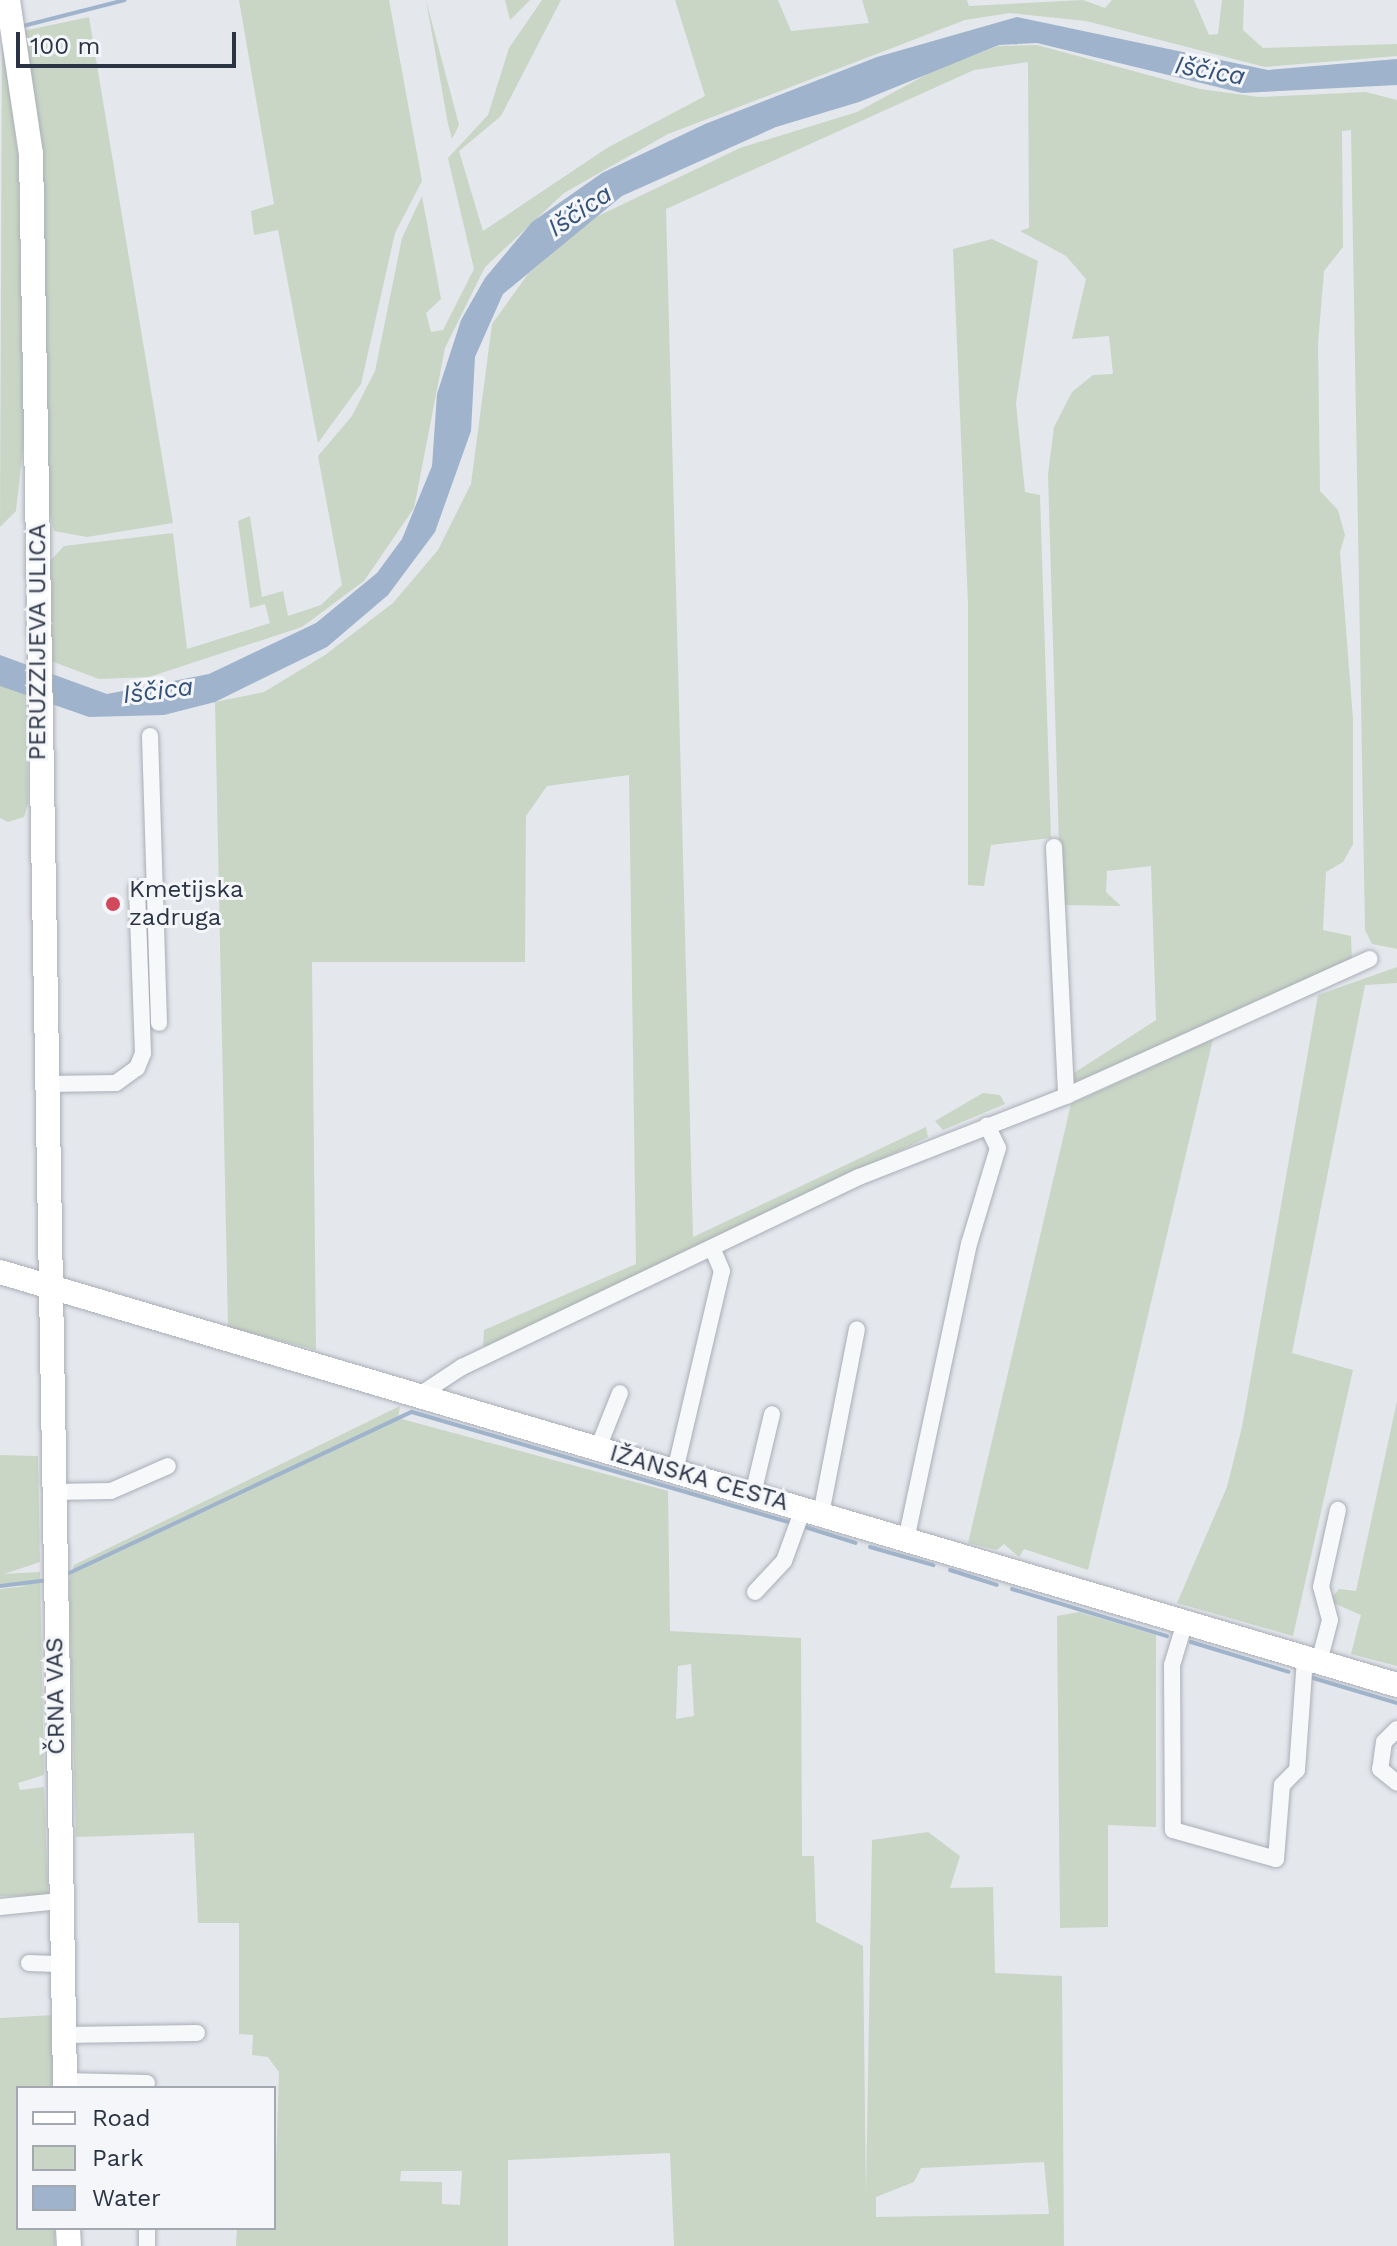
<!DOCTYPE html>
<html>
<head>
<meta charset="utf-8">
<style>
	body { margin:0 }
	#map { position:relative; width:1397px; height:2246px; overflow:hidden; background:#e4e7ec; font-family:"Work Sans",sans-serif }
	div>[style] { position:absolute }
	.green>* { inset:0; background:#c9d6c5 }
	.water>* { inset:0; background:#9fb4cc }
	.stream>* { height:4px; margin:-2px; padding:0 2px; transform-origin:2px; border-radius:2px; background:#9fb4cc }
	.roads { filter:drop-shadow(0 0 2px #a9aeb7) drop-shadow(0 0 2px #a9aeb7) }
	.street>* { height:16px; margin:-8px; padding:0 8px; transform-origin:8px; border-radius:8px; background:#f7f8fa }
	.secondary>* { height:24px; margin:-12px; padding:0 12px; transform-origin:12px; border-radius:12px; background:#fff }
	.dots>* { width:22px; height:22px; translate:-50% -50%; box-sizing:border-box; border:4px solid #f4f6f9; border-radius:50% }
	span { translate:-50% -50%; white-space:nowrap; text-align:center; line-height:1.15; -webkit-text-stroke:6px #f4f6f9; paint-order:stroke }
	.street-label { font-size:24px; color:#2b3445 }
	.poi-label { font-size:24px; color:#2b3445 }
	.left { translate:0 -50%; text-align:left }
	.water-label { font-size:26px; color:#34527a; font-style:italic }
	.legend { position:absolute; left:16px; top:2086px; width:260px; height:144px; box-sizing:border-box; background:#f4f6f9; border:2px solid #a4a8b1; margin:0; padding:10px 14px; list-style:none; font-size:24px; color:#2b3445 }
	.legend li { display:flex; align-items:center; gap:16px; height:40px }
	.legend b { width:40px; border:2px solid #a4a8b1 }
	.scale { position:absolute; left:16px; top:32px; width:220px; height:36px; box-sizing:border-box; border:4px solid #2b3445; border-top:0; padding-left:10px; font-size:24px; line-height:28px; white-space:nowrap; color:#2b3445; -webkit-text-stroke:6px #f4f6f9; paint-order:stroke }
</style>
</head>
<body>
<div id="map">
	<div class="green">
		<div style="clip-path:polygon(239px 0,389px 0,422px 181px,395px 233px,361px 384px,318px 443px,278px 230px,254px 235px,251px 211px,274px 204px)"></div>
		<div style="clip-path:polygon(426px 0,459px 125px,452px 139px,448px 124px)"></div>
		<div style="clip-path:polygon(505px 0,530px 0,510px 20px)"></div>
		<div style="clip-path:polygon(542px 0,561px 0,501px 116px,459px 151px,483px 231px,607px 148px,705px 96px,675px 0,778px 0,791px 31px,869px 23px,862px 0,967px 0,969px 6px,1083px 0,1105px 8px,1112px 0,1194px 0,1209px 35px,1218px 34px,1222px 0,1244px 0,1243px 30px,1263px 48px,1397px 44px,1397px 56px,1265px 67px,1086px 21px,1010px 13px,965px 20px,668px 134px,564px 193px,485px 267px,445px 348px,414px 508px,364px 581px,302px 627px,149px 677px,99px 679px,51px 661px,47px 586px,50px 561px,64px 546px,173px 533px,187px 649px,270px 623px,265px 604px,250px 608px,238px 521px,250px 516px,262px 597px,283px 591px,288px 616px,321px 605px,342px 585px,318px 456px,352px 416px,375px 371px,402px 238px,422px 196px,441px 299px,426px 313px,431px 332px,443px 330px,474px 269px,448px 158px,488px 115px,509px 48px)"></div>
		<div style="clip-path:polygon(89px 17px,173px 523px,87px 537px,54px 531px,48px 508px,37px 110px,23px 31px)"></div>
		<div style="clip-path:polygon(2px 39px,18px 156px,24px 437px,16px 511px,0 527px)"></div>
		<div style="clip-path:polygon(1037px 45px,1200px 89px,1259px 97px,1366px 92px,1397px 100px,1397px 949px,1372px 944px,1365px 930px,1351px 130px,1342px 131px,1343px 247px,1324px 271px,1318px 344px,1320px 491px,1338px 510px,1345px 535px,1340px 552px,1353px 719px,1353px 844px,1343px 862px,1326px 872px,1323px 930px,1351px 936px,1352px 961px,1073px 1083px,1074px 1073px,1156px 1020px,1151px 866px,1107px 871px,1106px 892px,1121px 906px,1063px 905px,1060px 879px,1048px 474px,1054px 427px,1072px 392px,1093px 375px,1113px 374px,1109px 336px,1072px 339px,1086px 279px,1066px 256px,1020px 231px,1029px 228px,1028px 62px,974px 70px,666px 209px,693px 1237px,926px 1127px,928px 1137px,489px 1349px,483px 1345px,484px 1330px,636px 1264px,629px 775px,547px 786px,526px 816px,525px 962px,312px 962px,316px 1350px,228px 1327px,215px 702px,264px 692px,325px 655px,393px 603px,438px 550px,471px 484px,492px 324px,528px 274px,592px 219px,740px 148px,857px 112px,933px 71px,998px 46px)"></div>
		<div style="clip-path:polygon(992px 239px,1038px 261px,1016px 403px,1025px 492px,1040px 495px,1051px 838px,991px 845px,984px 886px,968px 885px,968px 604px,953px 249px)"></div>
		<div style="clip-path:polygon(0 686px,27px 692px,28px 804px,24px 817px,8px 822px,0 818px)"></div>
		<div style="clip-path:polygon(1397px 967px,1397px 983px,1365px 985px,1292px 1353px,1353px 1370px,1293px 1636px,1177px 1603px,1227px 1487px,1242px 1427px,1318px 995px)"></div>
		<div style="clip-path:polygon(1213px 1039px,1088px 1570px,1024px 1549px,1019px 1557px,1004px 1544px,997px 1550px,968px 1543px,1071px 1104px)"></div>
		<div style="clip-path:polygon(983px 1093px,1000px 1095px,1005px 1104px,943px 1130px,935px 1121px)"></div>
		<div style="clip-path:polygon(1397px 1401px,1397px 1666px,1351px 1654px,1361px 1615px,1329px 1601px,1339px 1589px,1356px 1591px)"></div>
		<div style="clip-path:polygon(evenodd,400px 1406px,398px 1418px,668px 1491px,670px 1631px,801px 1638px,802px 1856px,814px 1856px,816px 1922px,863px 1946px,866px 2195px,872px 1840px,928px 1832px,960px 1856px,950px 1888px,993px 1887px,995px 1973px,1062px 1976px,1064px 2246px,674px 2246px,670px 2153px,508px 2160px,508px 2246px,236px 2246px,237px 2228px,274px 2228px,279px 2072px,268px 2057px,252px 2055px,253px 2035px,239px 2034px,239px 1923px,198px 1923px,194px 1833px,76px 1837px,69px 1582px,74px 1565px,400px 1406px,691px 1664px,694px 1716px,676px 1719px,678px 1666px,691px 1664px,400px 1406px,1044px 2162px,1049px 2214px,876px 2217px,876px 2197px,914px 2182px,921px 2168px,1044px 2162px,400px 1406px,462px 2171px,460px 2205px,442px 2204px,442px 2182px,400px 2181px,401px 2171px,462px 2171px)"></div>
		<div style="clip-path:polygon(0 1455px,38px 1456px,40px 1562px,4px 1574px,40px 1572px,44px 1775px,18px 1783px,20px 1790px,44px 1787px,48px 1895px,0 1896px,0 1589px,27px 1586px,0 1584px)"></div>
		<div style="clip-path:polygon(1079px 1612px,1156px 1635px,1156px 1827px,1108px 1825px,1108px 1927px,1060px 1928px,1057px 1616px)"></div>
		<div style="clip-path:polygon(53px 2015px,54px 2088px,18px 2088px,18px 2228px,55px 2228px,55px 2246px,0 2246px,0 2018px)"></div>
	</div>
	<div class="water">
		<div style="clip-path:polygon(1017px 17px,1268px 70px,1397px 59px,1397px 85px,1242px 93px,1037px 43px,999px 45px,859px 102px,776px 127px,622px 196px,503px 294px,475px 357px,471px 431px,435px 532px,388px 595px,327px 647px,215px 702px,164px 715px,89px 717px,0 686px,0 655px,107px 694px,209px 674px,316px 623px,377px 573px,402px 539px,432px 466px,437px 394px,461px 320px,485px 278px,532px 222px,602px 173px,705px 124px,877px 57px)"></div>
	</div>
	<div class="stream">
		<div style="left:19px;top:27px;width:109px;rotate:-14.3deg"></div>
		<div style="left:805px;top:1527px;width:53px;rotate:17.4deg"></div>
		<div style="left:870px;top:1547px;width:66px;rotate:15.9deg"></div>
		<div style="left:950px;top:1570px;width:49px;rotate:17.7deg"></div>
		<div style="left:65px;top:1575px;width:383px;rotate:-25.2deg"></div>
		<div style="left:412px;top:1412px;width:395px;rotate:16.3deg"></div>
		<div style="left:0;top:1586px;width:49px;rotate:-7deg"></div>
		<div style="left:1012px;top:1589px;width:162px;rotate:16.9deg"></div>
		<div style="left:1191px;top:1642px;width:102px;rotate:17deg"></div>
		<div style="left:1313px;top:1678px;width:88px;rotate:16.6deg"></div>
	</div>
	<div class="roads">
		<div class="street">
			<div style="left:150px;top:736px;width:287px;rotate:88.2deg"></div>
			<div style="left:1054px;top:847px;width:249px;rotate:87.2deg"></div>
			<div style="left:47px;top:1084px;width:69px;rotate:-0.8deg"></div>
			<div style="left:116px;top:1083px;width:26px;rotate:-36deg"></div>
			<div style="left:137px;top:1068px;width:16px;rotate:-68deg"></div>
			<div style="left:143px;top:1053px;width:165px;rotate:-92.1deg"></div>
			<div style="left:418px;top:1396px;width:53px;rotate:-33.4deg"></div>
			<div style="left:462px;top:1367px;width:440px;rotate:-25.6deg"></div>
			<div style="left:859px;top:1177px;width:222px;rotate:-21.4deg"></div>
			<div style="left:1066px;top:1096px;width:333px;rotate:-24.3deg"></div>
			<div style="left:598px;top:1448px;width:59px;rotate:-68.2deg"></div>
			<div style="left:675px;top:1471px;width:205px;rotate:-76.8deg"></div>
			<div style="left:722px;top:1271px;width:23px;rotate:-113deg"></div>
			<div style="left:53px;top:1492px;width:58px;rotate:-1deg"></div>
			<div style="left:111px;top:1491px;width:62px;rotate:-23.7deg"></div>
			<div style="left:753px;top:1494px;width:82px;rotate:-76.6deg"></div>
			<div style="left:821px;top:1514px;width:188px;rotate:-79deg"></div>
			<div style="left:906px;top:1540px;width:303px;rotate:-78deg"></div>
			<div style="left:969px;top:1244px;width:100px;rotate:-73.2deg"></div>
			<div style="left:998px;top:1148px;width:25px;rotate:-116deg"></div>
			<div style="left:755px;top:1592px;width:42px;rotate:-46.9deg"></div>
			<div style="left:784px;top:1561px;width:55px;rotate:-69.9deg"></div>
			<div style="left:1185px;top:1622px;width:45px;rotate:106.8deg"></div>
			<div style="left:1172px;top:1665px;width:165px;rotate:89.7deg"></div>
			<div style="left:1173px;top:1830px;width:107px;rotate:15.7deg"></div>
			<div style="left:1276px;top:1859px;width:74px;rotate:-85.4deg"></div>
			<div style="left:1282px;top:1785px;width:21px;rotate:-45deg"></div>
			<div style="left:1297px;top:1770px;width:112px;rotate:-85.9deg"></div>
			<div style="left:1319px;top:1662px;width:43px;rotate:-75.3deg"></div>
			<div style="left:1330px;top:1620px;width:34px;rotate:-105deg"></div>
			<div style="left:1321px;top:1587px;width:79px;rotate:-77.6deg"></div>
			<div style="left:1397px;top:1729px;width:18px;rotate:135deg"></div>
			<div style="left:1384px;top:1742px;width:27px;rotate:98deg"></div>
			<div style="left:1380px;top:1769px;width:22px;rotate:39deg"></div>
			<div style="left:0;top:1907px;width:60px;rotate:-5.7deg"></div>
			<div style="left:29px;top:1963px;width:33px;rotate:2deg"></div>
			<div style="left:64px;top:2035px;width:133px;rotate:-0.9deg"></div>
			<div style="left:64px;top:2081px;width:83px;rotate:1.4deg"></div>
			<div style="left:147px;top:2246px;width:18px;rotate:-90deg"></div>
		</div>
		<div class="secondary">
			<div style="left:8px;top:0;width:155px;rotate:81.5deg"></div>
			<div style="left:31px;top:153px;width:1935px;rotate:88.99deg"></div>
			<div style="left:0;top:1272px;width:1457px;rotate:16.47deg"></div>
			<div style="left:68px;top:2228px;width:18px;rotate:87deg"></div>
		</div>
	</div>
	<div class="dots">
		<div style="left:113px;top:904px;background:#d1495b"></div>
	</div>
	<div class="street-label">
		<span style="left:38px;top:642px;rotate:-90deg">PERUZZIJEVA ULICA</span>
		<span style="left:699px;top:1478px;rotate:16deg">IŽANSKA CESTA</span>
		<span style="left:56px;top:1696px;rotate:-91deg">ČRNA VAS</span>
	</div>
	<div class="poi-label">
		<span class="left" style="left:129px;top:904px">Kmetijska<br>zadruga</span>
	</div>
	<div class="water-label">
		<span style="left:1210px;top:71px;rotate:10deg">Iščica</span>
		<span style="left:580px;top:211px;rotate:-34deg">Iščica</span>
		<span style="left:158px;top:691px;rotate:-7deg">Iščica</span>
	</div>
	<ul class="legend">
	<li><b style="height:10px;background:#fff"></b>Road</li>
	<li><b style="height:22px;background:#c9d6c5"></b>Park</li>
	<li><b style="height:22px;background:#9fb4cc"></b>Water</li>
	</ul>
	<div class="scale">100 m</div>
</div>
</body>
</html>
